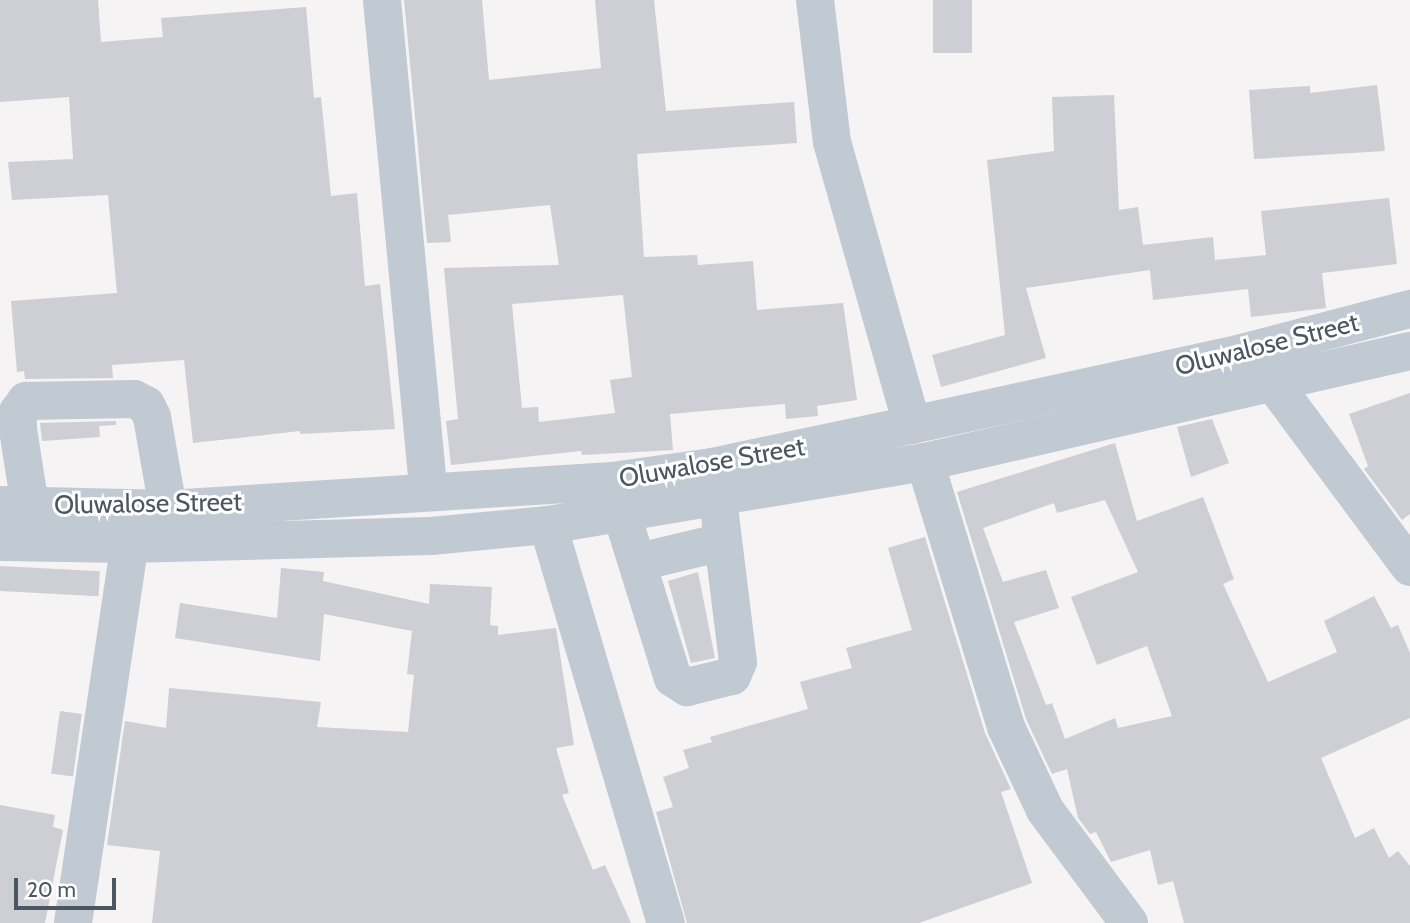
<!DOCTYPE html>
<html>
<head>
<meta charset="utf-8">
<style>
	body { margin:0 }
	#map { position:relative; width:1410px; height:923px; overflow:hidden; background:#f5f3f3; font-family:Cabin,sans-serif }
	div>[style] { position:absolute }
	.building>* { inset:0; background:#cdcfd5; transform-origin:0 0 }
	.minor>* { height:38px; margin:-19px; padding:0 19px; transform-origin:19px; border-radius:19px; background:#c1cad2 }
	span { translate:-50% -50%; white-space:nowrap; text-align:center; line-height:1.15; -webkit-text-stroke:6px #fff; paint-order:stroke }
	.street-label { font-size:26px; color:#4a5661 }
	.scale { position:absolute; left:14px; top:878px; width:102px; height:32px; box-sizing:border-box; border:4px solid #4a5661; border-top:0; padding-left:9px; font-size:21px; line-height:24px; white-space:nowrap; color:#4a5661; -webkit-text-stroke:5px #fff; paint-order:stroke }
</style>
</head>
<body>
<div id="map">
	<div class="building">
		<div style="clip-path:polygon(0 0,98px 0,101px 42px,163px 37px,161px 18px,306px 7px,314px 98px,321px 97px,331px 196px,357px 193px,365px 286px,380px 284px,395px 429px,300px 434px,300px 431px,193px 443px,184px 360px,112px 365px,113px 378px,25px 379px,24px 371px,17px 372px,11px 301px,117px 293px,108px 195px,12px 200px,8px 162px,73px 159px,69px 97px,0 102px)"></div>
		<div style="clip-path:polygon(evenodd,404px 0,482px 0,489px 80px,601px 68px,595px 0,654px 0,666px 111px,794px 102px,797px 143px,637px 154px,644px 257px,697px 255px,698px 265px,753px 261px,757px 310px,843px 303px,857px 400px,817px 406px,818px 416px,786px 419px,785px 404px,670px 414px,673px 450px,582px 455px,581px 451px,451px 465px,446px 421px,458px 419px,444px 268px,559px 265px,550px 205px,448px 215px,451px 242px,427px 243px,404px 0,623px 295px,632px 377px,610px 380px,615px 413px,539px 422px,538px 407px,522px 408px,512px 304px,623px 295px)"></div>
		<div style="left:933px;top:0;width:39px;height:53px"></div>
		<div style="clip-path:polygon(1377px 85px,1385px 151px,1254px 159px,1249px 90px,1310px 86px,1310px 93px)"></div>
		<div style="clip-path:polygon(1114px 95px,1119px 210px,1138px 207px,1143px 245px,1213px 237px,1215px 260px,1266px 255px,1261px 211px,1389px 198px,1397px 264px,1322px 273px,1326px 308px,1251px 317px,1248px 289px,1153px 300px,1150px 270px,1026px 288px,1046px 358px,941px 387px,932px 355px,1005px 335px,987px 160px,1054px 151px,1052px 97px)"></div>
		<div style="clip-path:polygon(1410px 393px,1410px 514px,1402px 520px,1364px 469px,1368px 466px,1349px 414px)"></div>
		<div style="clip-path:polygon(1212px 419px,1229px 463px,1191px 477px,1177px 427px)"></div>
		<div style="clip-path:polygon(116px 421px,116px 425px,99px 426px,100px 437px,42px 441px,40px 423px)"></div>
		<div style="clip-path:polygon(evenodd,1115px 443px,1137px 521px,1203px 497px,1234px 579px,1223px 584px,1268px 682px,1337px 652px,1324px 621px,1374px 596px,1391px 628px,1398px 625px,1410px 653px,1410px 718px,1321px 758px,1355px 838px,1374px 828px,1389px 858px,1398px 851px,1410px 866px,1410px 923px,1184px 923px,1173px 881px,1158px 885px,1150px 850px,1111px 862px,1096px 832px,1090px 834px,1078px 818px,1067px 769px,1052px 774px,1026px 719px,957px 492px,1115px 443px,1105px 500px,1138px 572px,1071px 597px,1097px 665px,1147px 646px,1172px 716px,1118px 728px,1115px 718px,1065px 739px,1052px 703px,1046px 705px,1014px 622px,1059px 608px,1046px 570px,1003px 582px,983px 528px,1054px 503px,1057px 513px,1105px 500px)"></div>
		<div style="clip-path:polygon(925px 537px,985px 733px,1011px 789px,1001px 792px,1032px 883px,919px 923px,687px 923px,656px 812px,673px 807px,663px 777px,689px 768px,683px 750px,712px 742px,710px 737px,808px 709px,800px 682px,852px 668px,846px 648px,912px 630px,888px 548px)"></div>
		<div style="left:0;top:566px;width:100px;height:25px;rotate:3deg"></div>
		<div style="clip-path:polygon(281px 568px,324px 572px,323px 581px,429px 604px,430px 584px,492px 587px,490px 625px,498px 626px,498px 635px,556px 628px,574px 745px,556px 748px,569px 793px,562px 795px,593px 870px,605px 865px,631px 923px,152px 923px,160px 851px,107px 845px,125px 721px,166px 728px,169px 688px,321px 702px,317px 727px,408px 732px,414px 675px,407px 674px,412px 631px,324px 614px,320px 661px,175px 638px,180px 603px,277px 618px)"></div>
		<div style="clip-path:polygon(698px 572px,715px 658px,691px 663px,668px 581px)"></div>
		<div style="left:60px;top:711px;width:22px;height:63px;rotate:8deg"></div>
		<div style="clip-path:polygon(0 805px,55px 815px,53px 827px,63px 830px,45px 923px,0 923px)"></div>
	</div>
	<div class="minor">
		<div style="left:382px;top:0;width:491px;rotate:84.6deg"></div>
		<div style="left:815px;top:0;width:143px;rotate:83.2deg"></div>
		<div style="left:832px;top:142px;width:294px;rotate:74.2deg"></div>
		<div style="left:1274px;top:384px;width:228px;rotate:53.4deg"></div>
		<div style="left:925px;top:462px;width:277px;rotate:73deg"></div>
		<div style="left:1006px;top:727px;width:92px;rotate:64.8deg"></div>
		<div style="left:1045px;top:810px;width:141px;rotate:53.4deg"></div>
		<div style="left:614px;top:489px;width:198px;rotate:72.7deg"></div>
		<div style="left:673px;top:678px;width:17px;rotate:33deg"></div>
		<div style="left:687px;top:687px;width:46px;rotate:-13.7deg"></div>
		<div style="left:732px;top:676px;width:15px;rotate:-67deg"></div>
		<div style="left:738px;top:662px;width:165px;rotate:-97deg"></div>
		<div style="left:0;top:505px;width:168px;rotate:1.4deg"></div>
		<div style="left:168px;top:509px;width:445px;rotate:-3.6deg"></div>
		<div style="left:612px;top:481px;width:101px;rotate:-8deg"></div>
		<div style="left:712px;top:467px;width:204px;rotate:-11.9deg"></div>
		<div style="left:912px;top:425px;width:338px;rotate:-12.3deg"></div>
		<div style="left:1242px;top:353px;width:174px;rotate:-14.7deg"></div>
		<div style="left:30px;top:506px;width:78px;rotate:-98.9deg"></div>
		<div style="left:18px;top:429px;width:17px;rotate:-90deg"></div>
		<div style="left:18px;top:412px;width:14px;rotate:-54deg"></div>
		<div style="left:26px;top:401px;width:108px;rotate:-1.1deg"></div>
		<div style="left:134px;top:399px;width:13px;rotate:27deg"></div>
		<div style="left:146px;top:405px;width:13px;rotate:63deg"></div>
		<div style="left:152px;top:417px;width:93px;rotate:80.1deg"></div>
		<div style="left:548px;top:525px;width:415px;rotate:73.5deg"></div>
		<div style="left:0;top:542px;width:129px;rotate:0.9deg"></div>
		<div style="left:129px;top:544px;width:302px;rotate:-1.5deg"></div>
		<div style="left:431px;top:536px;width:118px;rotate:-5.4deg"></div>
		<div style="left:548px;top:525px;width:382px;rotate:-9.5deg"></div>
		<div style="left:925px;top:462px;width:498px;rotate:-12.9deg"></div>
		<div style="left:639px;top:562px;width:86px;rotate:-13.4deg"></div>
		<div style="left:73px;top:923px;width:407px;rotate:-81.5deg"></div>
	</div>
	<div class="street-label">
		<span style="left:1267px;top:345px;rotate:-14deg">Oluwalose Street</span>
		<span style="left:712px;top:463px;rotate:-10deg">Oluwalose Street</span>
		<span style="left:148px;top:504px;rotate:-1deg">Oluwalose Street</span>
	</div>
	<div class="scale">20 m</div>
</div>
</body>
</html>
